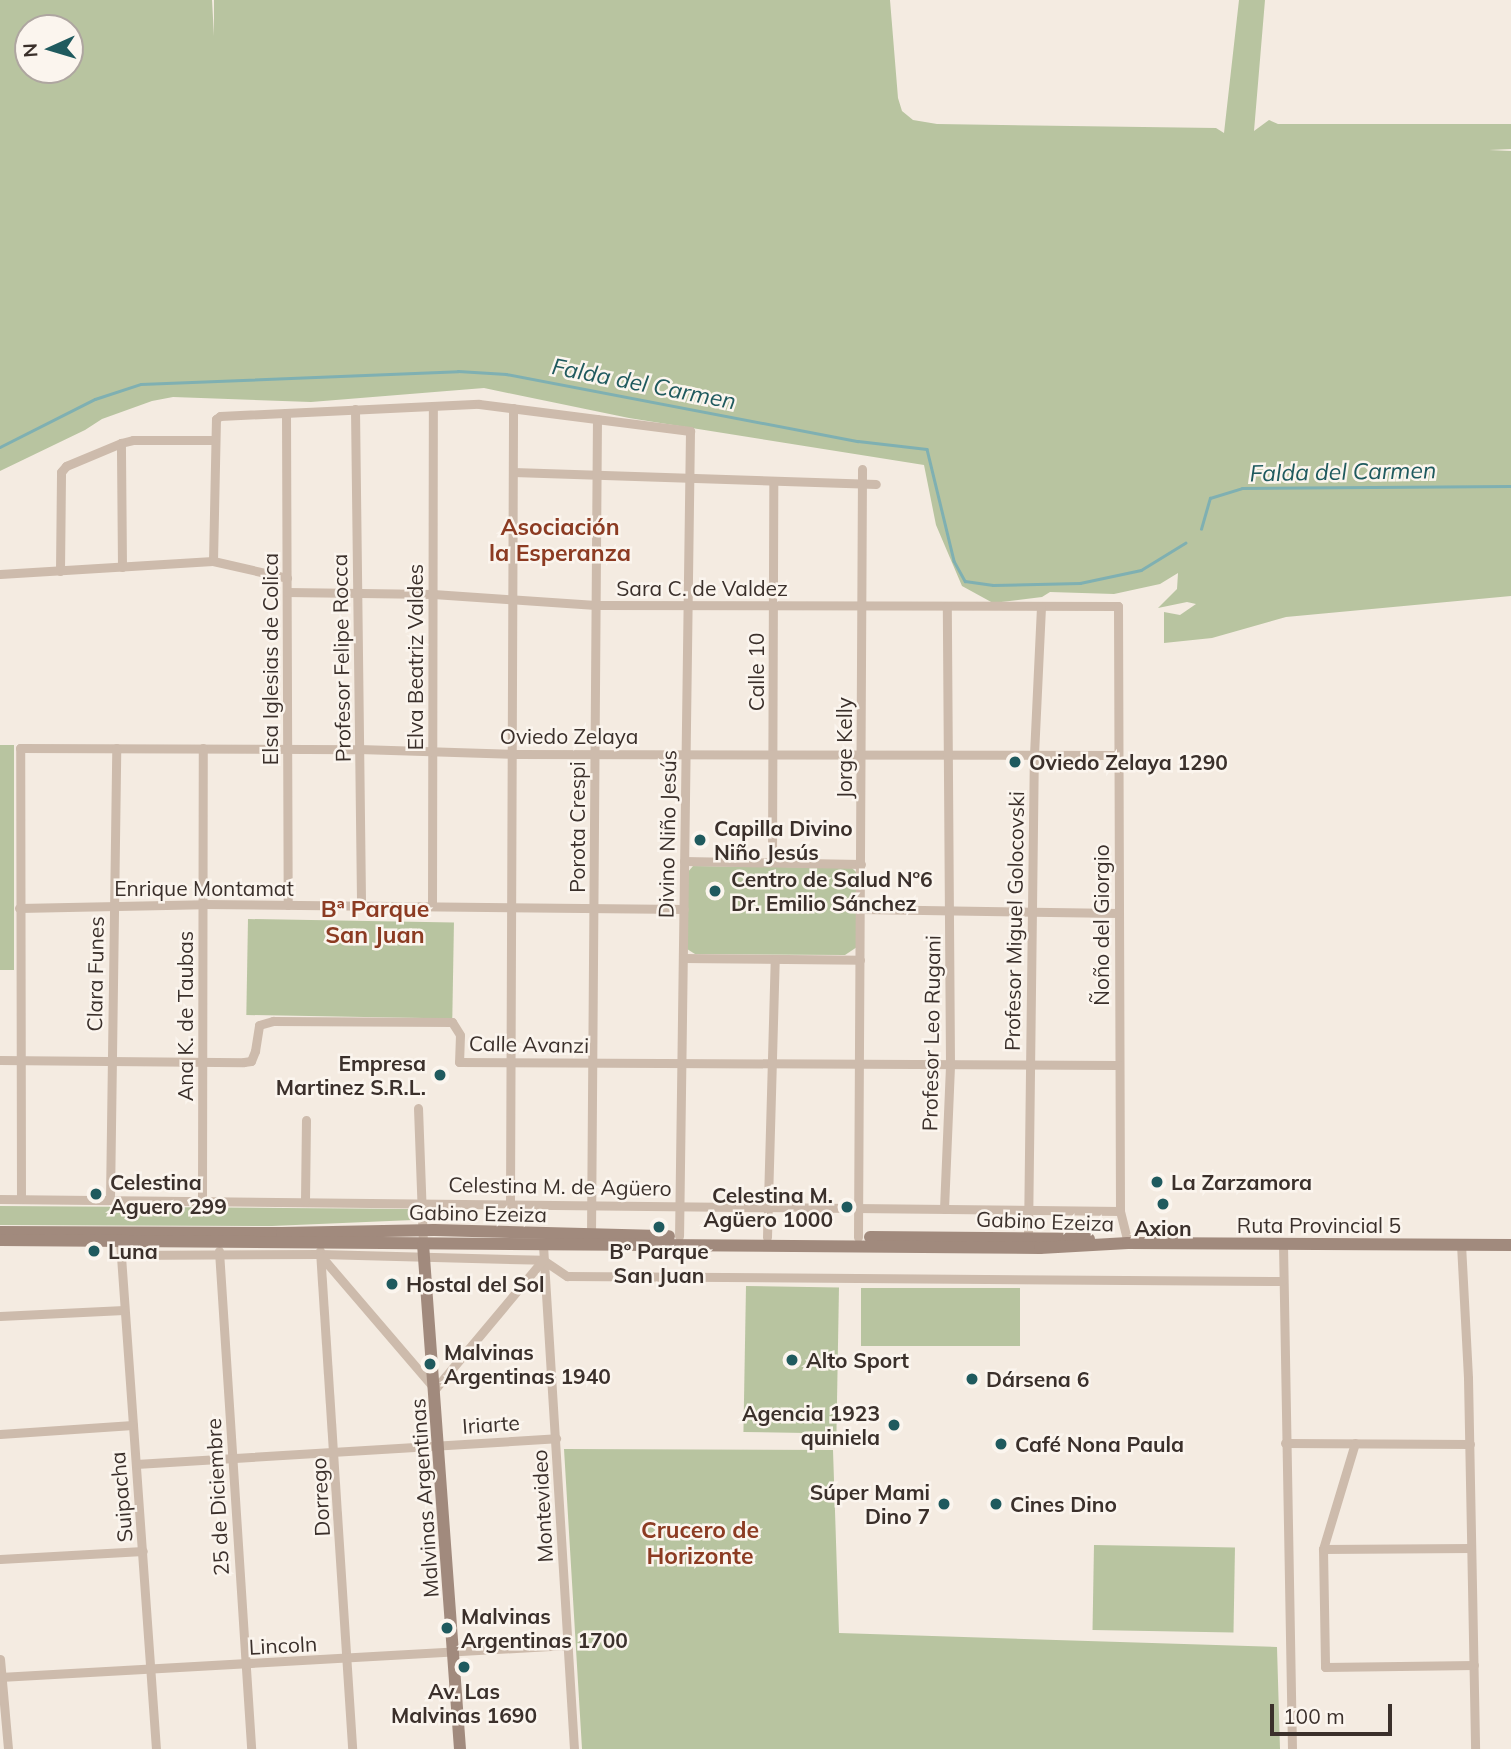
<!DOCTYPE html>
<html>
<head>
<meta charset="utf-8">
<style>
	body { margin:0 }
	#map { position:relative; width:1511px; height:1749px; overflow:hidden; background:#f4ebe1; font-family:Mulish,sans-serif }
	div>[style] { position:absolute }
	.green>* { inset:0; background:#b8c4a0; transform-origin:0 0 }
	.stream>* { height:2.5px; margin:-1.25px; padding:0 1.25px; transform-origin:1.25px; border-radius:1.25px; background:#7fb0b2 }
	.street>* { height:9px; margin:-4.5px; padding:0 4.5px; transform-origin:4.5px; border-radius:4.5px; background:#cdbbac }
	.secondary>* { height:12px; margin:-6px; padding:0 6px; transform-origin:6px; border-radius:6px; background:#a18a7d }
	.dots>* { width:19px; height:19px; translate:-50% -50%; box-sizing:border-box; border:4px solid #fbf5ee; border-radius:50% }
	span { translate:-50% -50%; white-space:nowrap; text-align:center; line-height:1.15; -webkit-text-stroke:5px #fbf5ee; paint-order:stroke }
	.street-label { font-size:21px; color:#3b302b }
	.poi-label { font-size:21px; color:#3b302b; font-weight:700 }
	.left { translate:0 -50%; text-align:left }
	.right { translate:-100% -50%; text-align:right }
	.water-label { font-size:23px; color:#1f5a5e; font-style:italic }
	.neighbourhood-label { font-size:23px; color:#8c3b22; font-weight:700 }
	.north { position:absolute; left:14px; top:14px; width:70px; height:70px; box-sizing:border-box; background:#fbf5ee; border:2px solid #aea6a0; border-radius:50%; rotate:266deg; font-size:19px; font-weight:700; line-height:28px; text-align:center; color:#3b302b }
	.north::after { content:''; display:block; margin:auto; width:24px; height:32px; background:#1f5a5e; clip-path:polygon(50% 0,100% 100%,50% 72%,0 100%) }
	.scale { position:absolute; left:1270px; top:1704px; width:122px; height:32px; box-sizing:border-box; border:4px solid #3b302b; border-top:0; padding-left:9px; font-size:21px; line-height:24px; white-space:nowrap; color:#3b302b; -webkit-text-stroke:5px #fbf5ee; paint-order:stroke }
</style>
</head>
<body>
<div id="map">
	<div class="green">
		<div style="clip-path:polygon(evenodd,0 0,212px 0,214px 36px,214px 0,890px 0,898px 98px,902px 111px,913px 120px,937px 124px,1216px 128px,1224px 133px,1239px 0,1265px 0,1254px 131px,1269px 120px,1278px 124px,1511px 124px,1511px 149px,1489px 150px,1511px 151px,1511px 596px,1286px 617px,1212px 638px,1164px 643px,1164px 612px,1180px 615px,1196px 604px,1187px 602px,1158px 608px,1177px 589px,1178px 573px,1160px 584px,1114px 594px,1050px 592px,1042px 597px,993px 603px,962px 586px,936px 525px,924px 465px,629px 418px,484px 388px,311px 402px,173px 397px,152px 401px,102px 419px,85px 430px,0 471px,0 0,28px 28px,70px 28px,70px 70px,28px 70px,28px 28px)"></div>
		<div style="left:14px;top:745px;width:225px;height:14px;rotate:90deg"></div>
		<div style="clip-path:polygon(693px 866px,852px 868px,857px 873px,857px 947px,845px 955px,695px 954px,687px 949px,687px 873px)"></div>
		<div style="left:248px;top:919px;width:206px;height:96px;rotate:1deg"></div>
		<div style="clip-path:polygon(0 1206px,412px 1209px,416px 1216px,413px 1220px,272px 1226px,0 1225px)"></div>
		<div style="left:746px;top:1286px;width:93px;height:146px;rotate:1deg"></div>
		<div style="left:861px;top:1288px;width:159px;height:58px"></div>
		<div style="clip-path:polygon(564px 1449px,833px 1450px,839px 1633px,1277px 1647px,1280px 1749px,582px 1749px)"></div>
		<div style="left:1094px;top:1545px;width:141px;height:85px;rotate:1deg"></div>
	</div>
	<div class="stream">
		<div style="left:0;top:447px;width:106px;rotate:-26.8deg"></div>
		<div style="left:95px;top:399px;width:48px;rotate:-18.1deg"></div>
		<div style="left:141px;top:384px;width:317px;rotate:-2.3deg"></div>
		<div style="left:458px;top:371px;width:48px;rotate:3.6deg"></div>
		<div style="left:506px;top:374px;width:358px;rotate:10.8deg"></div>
		<div style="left:858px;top:441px;width:69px;rotate:6.6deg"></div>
		<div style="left:927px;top:449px;width:115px;rotate:76.4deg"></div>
		<div style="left:954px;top:561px;width:23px;rotate:61deg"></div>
		<div style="left:965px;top:581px;width:28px;rotate:8deg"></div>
		<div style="left:993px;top:585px;width:87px;rotate:-1.3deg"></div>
		<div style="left:1080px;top:583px;width:62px;rotate:-12deg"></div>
		<div style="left:1141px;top:570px;width:52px;rotate:-31.5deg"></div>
		<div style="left:1201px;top:529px;width:32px;rotate:-74deg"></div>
		<div style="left:1210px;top:498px;width:34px;rotate:-17deg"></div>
		<div style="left:1242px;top:488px;width:269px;rotate:-0.4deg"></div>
	</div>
	<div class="street">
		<div style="left:355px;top:409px;width:496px;rotate:89.3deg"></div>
		<div style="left:286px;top:413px;width:492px;rotate:89.8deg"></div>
		<div style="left:513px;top:472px;width:363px;rotate:1.9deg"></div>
		<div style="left:213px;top:561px;width:142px;rotate:-88.8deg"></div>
		<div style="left:216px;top:419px;width:5px;rotate:-37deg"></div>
		<div style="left:220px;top:416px;width:259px;rotate:-2.7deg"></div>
		<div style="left:479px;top:404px;width:213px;rotate:7.3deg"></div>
		<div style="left:690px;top:431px;width:805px;rotate:90.78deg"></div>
		<div style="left:122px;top:567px;width:124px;rotate:-90.5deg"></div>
		<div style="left:121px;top:443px;width:12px;rotate:-14deg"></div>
		<div style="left:133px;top:440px;width:82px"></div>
		<div style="left:60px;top:571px;width:99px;rotate:-89.4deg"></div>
		<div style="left:61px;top:472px;width:8px;rotate:-50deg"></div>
		<div style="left:66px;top:466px;width:60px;rotate:-22.7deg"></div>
		<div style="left:0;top:574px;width:213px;rotate:-3.5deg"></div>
		<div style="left:213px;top:561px;width:76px;rotate:12.9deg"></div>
		<div style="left:287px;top:592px;width:146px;rotate:0.8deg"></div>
		<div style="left:433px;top:594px;width:163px;rotate:3.9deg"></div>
		<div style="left:596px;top:605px;width:522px;rotate:0.11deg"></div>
		<div style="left:1118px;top:606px;width:605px;rotate:89.81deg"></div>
		<div style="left:1120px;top:1211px;width:33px;rotate:76deg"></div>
		<div style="left:684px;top:861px;width:177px;rotate:1deg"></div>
		<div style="left:772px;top:862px;width:381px;rotate:-89.8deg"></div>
		<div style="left:432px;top:906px;width:498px;rotate:-89.9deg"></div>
		<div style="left:19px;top:908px;width:184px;rotate:-1.2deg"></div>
		<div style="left:203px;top:904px;width:481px;rotate:0.6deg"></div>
		<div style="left:860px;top:909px;width:259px;rotate:0.9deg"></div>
		<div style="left:683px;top:958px;width:177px;rotate:0.6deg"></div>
		<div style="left:0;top:1060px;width:244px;rotate:0.5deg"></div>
		<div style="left:244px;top:1062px;width:7px;rotate:-8deg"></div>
		<div style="left:251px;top:1061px;width:11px;rotate:-68deg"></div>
		<div style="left:255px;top:1051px;width:26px;rotate:-81deg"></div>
		<div style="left:259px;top:1025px;width:15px;rotate:-16deg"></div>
		<div style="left:273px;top:1021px;width:179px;rotate:0.3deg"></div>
		<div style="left:452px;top:1022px;width:15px;rotate:58deg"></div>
		<div style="left:460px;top:1035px;width:27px;rotate:92deg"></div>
		<div style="left:459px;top:1062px;width:660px;rotate:0.26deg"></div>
		<div style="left:418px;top:1108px;width:136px;rotate:87.9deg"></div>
		<div style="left:0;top:1199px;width:1120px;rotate:0.61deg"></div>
		<div style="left:21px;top:1199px;width:451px;rotate:-90.1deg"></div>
		<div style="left:20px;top:748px;width:339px;rotate:0.2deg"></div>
		<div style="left:359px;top:749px;width:155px;rotate:1.8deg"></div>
		<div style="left:514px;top:754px;width:604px;rotate:0.09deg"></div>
		<div style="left:110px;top:1199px;width:451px;rotate:-89.2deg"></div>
		<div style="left:202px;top:1200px;width:452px;rotate:-89.9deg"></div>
		<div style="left:305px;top:1201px;width:81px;rotate:-89.3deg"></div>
		<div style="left:510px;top:1203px;width:795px;rotate:-89.78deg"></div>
		<div style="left:944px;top:1209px;width:145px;rotate:-87.6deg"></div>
		<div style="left:950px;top:1064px;width:458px;rotate:-90.4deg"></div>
		<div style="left:591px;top:1235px;width:816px;rotate:-89.58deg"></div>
		<div style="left:1028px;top:1236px;width:481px;rotate:-89.3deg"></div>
		<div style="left:1034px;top:755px;width:149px;rotate:-87.3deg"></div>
		<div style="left:767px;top:1237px;width:278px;rotate:-88.4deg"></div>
		<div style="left:858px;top:1237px;width:768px;rotate:-89.7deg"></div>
		<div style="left:120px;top:1242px;width:508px;rotate:85.94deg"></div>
		<div style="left:1283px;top:1244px;width:505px;rotate:88.98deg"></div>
		<div style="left:1461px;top:1244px;width:134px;rotate:87deg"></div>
		<div style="left:1468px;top:1378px;width:371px;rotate:88.9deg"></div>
		<div style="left:543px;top:1245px;width:505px;rotate:86.48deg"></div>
		<div style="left:219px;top:1251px;width:499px;rotate:86.3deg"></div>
		<div style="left:320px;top:1251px;width:499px;rotate:86.3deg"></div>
		<div style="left:121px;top:1255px;width:199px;rotate:-0.3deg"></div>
		<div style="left:320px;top:1254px;width:223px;rotate:1.5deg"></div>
		<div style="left:543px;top:1260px;width:29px;rotate:34deg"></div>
		<div style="left:567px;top:1276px;width:715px;rotate:0.4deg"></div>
		<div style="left:320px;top:1255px;width:177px;rotate:49.4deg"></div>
		<div style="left:435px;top:1389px;width:168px;rotate:-50.1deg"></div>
		<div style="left:0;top:1316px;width:124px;rotate:-2.8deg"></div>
		<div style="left:0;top:1434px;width:133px;rotate:-3.9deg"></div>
		<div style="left:1285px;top:1443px;width:185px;rotate:0.3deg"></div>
		<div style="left:1355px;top:1443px;width:111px;rotate:106.8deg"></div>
		<div style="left:1323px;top:1549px;width:118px;rotate:89deg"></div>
		<div style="left:1325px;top:1667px;width:149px;rotate:-0.8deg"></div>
		<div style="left:136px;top:1464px;width:421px;rotate:-3.5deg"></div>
		<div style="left:1323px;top:1549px;width:148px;rotate:-0.4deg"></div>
		<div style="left:0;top:1559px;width:143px;rotate:-3.2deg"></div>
		<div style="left:0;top:1659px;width:90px;rotate:84.9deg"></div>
		<div style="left:0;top:1677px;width:569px;rotate:-3.22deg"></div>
	</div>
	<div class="secondary">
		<div style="left:0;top:1232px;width:282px;rotate:0.2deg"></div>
		<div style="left:282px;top:1233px;width:152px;rotate:-1.1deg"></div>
		<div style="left:434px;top:1230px;width:235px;rotate:1.5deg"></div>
		<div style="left:870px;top:1237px;width:219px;rotate:0.5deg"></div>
		<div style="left:0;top:1240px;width:1040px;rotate:0.44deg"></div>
		<div style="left:1040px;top:1248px;width:88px;rotate:-3.3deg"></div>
		<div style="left:1128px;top:1243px;width:383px;rotate:0.3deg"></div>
		<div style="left:423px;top:1244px;width:506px;rotate:85.81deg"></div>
	</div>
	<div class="dots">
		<div style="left:1015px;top:762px;background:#1f5a5e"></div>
		<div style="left:700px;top:840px;background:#1f5a5e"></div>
		<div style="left:715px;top:891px;background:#1f5a5e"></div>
		<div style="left:440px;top:1075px;background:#1f5a5e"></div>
		<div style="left:1157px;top:1182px;background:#1f5a5e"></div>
		<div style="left:96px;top:1194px;background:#1f5a5e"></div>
		<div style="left:1163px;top:1204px;background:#1f5a5e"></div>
		<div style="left:847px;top:1207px;background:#1f5a5e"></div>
		<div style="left:659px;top:1227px;background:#1f5a5e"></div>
		<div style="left:94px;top:1251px;background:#1f5a5e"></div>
		<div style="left:392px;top:1284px;background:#1f5a5e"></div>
		<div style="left:792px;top:1360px;background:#1f5a5e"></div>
		<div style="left:430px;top:1364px;background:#1f5a5e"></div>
		<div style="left:972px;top:1379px;background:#1f5a5e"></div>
		<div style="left:894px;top:1425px;background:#1f5a5e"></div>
		<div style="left:1001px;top:1444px;background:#1f5a5e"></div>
		<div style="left:944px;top:1504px;background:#1f5a5e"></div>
		<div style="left:996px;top:1504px;background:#1f5a5e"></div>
		<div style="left:447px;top:1628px;background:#1f5a5e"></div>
		<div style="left:464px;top:1667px;background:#1f5a5e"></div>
	</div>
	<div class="street-label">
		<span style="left:702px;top:588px">Sara C. de Valdez</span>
		<span style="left:415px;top:657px;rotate:-90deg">Elva Beatriz Valdes</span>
		<span style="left:341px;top:658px;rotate:-91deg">Profesor Felipe Rocca</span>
		<span style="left:270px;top:659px;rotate:-90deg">Elsa Iglesias de Colica</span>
		<span style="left:756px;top:672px;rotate:-90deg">Calle 10</span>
		<span style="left:569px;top:736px">Oviedo Zelaya</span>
		<span style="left:844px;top:748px;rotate:-90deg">Jorge Kelly</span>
		<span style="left:577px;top:827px;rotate:-90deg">Porota Crespi</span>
		<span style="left:667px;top:834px;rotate:-89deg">Divino Niño Jesús</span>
		<span style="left:204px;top:888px">Enrique Montamat</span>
		<span style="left:1014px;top:921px;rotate:-89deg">Profesor Miguel Golocovski</span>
		<span style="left:1101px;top:925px;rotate:-90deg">Ñoño del Giorgio</span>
		<span style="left:95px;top:974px;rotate:-89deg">Clara Funes</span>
		<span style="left:185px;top:1016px;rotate:-90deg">Ana K. de Taubas</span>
		<span style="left:931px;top:1033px;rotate:-89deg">Profesor Leo Rugani</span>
		<span style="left:529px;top:1044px;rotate:1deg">Calle Avanzi</span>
		<span style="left:560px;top:1186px;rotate:1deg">Celestina M. de Agüero</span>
		<span style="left:478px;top:1213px;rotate:1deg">Gabino Ezeiza</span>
		<span style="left:1045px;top:1221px;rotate:2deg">Gabino Ezeiza</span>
		<span style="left:1319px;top:1225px">Ruta Provincial 5</span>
		<span style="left:491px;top:1424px;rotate:-4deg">Iriarte</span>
		<span style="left:121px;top:1497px;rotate:-95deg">Suipacha</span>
		<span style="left:217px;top:1497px;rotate:-93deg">25 de Diciembre</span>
		<span style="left:320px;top:1497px;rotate:-93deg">Dorrego</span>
		<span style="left:424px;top:1498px;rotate:-94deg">Malvinas Argentinas</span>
		<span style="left:542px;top:1506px;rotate:-93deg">Montevideo</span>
		<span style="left:283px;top:1645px;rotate:-3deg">Lincoln</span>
	</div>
	<div class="poi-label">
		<span class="left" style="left:1029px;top:762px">Oviedo Zelaya 1290</span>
		<span class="left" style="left:714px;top:840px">Capilla Divino<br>Niño Jesús</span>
		<span class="left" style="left:731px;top:891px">Centro de Salud Nº6<br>Dr. Emilio Sánchez</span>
		<span class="right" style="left:426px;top:1075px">Empresa<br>Martinez S.R.L.</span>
		<span class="left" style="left:110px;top:1194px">Celestina<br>Aguero 299</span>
		<span class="left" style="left:1171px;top:1182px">La Zarzamora</span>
		<span class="right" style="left:833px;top:1207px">Celestina M.<br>Agüero 1000</span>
		<span style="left:1163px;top:1228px">Axion</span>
		<span class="left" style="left:108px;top:1251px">Luna</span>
		<span style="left:659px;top:1263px">Bº Parque<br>San Juan</span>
		<span class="left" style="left:406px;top:1284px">Hostal del Sol</span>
		<span class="left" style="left:444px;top:1364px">Malvinas<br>Argentinas 1940</span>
		<span class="left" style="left:806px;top:1360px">Alto Sport</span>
		<span class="left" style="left:986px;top:1379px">Dársena 6</span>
		<span class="right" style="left:880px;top:1425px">Agencia 1923<br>quiniela</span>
		<span class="left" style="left:1015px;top:1444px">Café Nona Paula</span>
		<span class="right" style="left:930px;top:1504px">Súper Mami<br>Dino 7</span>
		<span class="left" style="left:1010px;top:1504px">Cines Dino</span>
		<span class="left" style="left:461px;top:1628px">Malvinas<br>Argentinas 1700</span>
		<span style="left:464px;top:1703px">Av. Las<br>Malvinas 1690</span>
	</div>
	<div class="water-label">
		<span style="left:644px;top:384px;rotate:11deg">Falda del Carmen</span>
		<span style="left:1343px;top:472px;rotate:-1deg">Falda del Carmen</span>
	</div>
	<div class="neighbourhood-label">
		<span style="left:560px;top:540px">Asociación<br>la Esperanza</span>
		<span style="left:375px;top:922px">Bª Parque<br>San Juan</span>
		<span style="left:700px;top:1543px">Crucero de<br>Horizonte</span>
	</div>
	<div class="north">N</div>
	<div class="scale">100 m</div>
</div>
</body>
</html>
